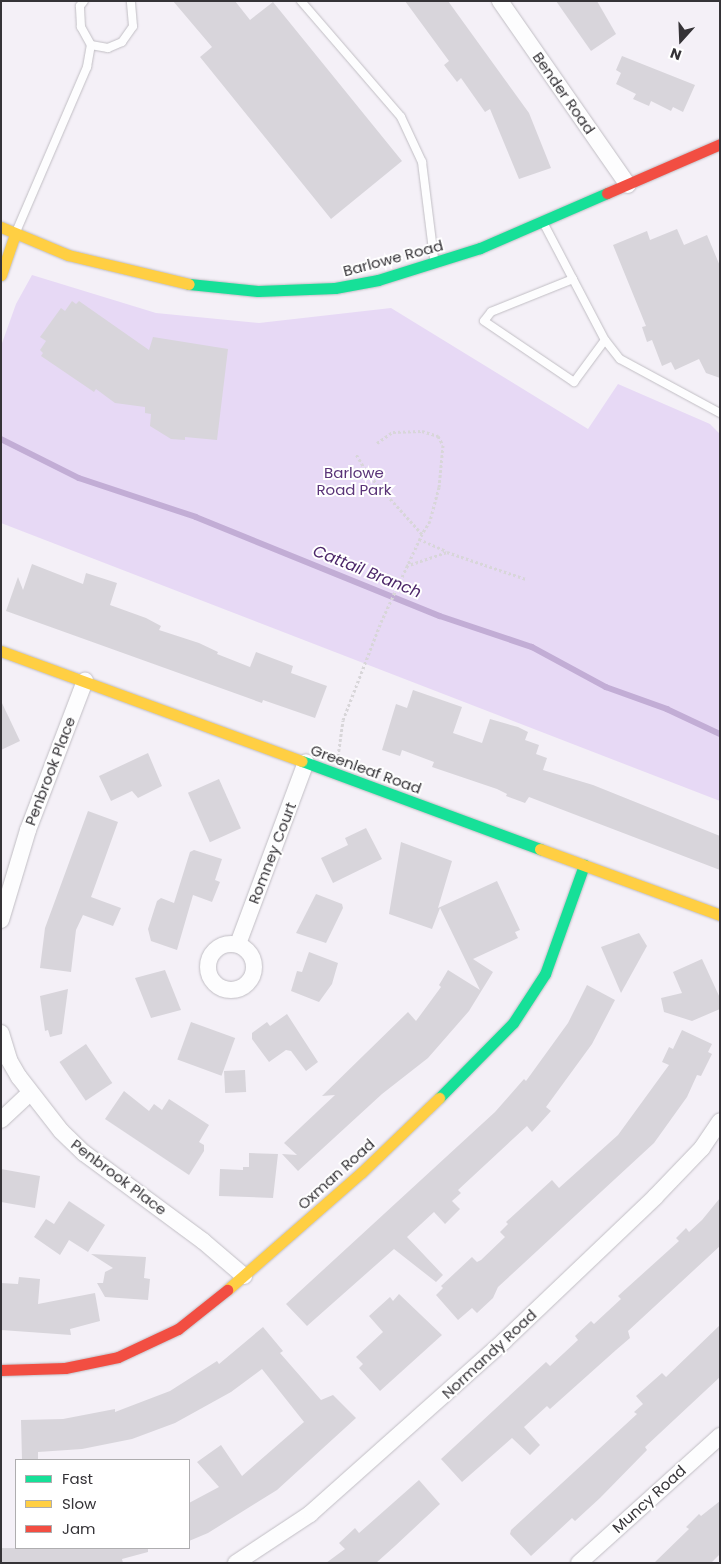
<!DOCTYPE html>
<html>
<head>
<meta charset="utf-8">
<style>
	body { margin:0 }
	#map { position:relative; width:721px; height:1564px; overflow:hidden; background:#f4f0f7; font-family:Poppins,sans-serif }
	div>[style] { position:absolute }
	.green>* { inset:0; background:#e7d9f5 }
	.stream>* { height:5.5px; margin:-2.75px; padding:0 2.75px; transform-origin:2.75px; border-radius:2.75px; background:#c2add5 }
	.building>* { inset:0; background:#d8d5db; transform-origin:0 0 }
	.path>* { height:3px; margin-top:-1.5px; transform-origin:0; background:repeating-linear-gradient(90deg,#d8d6d9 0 2.5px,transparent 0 5px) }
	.roads { filter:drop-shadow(0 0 1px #c1bec4) drop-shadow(0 0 1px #c1bec4) }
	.lane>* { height:8px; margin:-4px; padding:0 4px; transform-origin:4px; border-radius:4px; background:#fdfdfe }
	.street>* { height:16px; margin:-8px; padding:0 8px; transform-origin:8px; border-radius:8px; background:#fdfdfe }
	.street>.ring { margin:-8px; padding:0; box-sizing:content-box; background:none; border:16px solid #fdfdfe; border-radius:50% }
	.fast>* { height:11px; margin:-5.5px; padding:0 5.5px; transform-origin:5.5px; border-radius:5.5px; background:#16e098 }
	.slow>* { height:11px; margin:-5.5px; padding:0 5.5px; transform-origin:5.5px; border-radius:5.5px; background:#ffcf43 }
	.jam>* { height:11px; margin:-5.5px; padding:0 5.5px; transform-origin:5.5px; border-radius:5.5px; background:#f24e42 }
	span { translate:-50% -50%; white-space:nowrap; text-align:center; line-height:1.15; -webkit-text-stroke:4px #fff; paint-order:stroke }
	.street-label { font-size:15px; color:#353337 }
	.park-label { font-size:15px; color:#5a3478 }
	.water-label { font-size:16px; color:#4c2769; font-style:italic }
	.frame { position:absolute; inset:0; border:2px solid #353337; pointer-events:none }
	.legend { position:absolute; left:15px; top:1459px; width:175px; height:90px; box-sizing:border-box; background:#fff; border:1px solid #aeadaf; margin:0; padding:6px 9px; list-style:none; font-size:15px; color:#353337 }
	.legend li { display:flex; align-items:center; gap:10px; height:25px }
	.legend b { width:25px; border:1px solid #aeadaf }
	.north { position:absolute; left:656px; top:15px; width:50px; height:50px; -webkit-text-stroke:4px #fff; paint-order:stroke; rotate:200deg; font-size:14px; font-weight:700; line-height:20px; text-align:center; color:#353337 }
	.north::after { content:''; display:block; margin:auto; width:18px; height:22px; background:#353337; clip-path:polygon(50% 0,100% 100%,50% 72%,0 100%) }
</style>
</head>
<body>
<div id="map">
	<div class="green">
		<div style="clip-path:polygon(32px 275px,156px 313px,259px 323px,391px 308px,588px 429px,618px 384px,710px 424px,720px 434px,720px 801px,1px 523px,1px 346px,16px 304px)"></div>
	</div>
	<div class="stream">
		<div style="left:1px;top:439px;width:87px;rotate:26.6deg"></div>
		<div style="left:79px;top:478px;width:123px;rotate:18.4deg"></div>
		<div style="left:196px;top:517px;width:263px;rotate:22.1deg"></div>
		<div style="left:440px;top:616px;width:97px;rotate:18.6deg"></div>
		<div style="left:532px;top:647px;width:84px;rotate:28.4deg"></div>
		<div style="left:606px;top:687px;width:65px;rotate:19.8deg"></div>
		<div style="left:667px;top:709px;width:59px;rotate:25.3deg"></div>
	</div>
	<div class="building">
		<div style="clip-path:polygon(173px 1px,235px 1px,250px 20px,273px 2px,402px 161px,331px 219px,200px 57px,212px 47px)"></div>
		<div style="clip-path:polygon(405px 1px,448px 1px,529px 113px,551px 168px,519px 179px,490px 109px,485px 112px,461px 78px,457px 82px,444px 65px,449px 61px)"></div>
		<div style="clip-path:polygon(556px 1px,597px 1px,616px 34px,591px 51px)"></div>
		<div style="clip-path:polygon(622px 56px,695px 85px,683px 112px,673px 107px,671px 111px,651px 101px,649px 106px,633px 99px,636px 94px,616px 84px,621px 73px,616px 70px)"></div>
		<div style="clip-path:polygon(677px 229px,684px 245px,707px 235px,720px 266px,720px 378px,706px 373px,699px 359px,675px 370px,671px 362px,662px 366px,652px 340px,647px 342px,642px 327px,646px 326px,613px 245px,647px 231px,650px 240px)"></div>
		<div style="clip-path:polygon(72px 301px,76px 304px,79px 301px,149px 350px,153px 337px,228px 349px,217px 440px,185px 437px,185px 440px,171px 439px,150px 426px,151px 414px,145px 413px,145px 407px,115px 403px,96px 389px,94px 392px,41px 356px,43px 353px,40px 350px,46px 341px,40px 337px,61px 308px,65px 311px)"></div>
		<div style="clip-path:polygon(32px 564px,83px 584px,86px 573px,117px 583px,110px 605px,146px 618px,161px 626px,159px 630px,199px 643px,218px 652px,217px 654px,250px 667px,256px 652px,293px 666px,291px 673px,327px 686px,315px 718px,263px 700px,262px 703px,6px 611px,18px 577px,23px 590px)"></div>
		<div style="clip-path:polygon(413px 690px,462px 707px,453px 733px,482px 743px,490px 719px,518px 727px,528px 732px,525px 740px,539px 745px,536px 754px,547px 758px,543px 770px,593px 785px,720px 836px,720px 870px,529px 797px,525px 803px,506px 796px,507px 794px,497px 789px,432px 767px,434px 762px,402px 750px,400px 756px,382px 750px,396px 704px,407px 708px)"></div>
		<div style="clip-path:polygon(1px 701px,20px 741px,1px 750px)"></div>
		<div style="clip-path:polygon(148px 753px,162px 786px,138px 798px,132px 791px,111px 801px,99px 776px)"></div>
		<div style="left:219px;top:779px;width:54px;height:34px;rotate:66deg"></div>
		<div style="clip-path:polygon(88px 811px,118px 822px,91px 897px,121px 908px,113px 926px,83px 915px,76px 930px,71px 972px,40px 968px,45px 928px)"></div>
		<div style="clip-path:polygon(366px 828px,382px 859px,333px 883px,321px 858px,348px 845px,345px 838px)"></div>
		<div style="clip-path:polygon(401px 842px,452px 861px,438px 908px,497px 881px,520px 930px,515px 932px,518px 938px,473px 959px,493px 972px,469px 1011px,428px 1058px,382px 1094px,298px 1171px,282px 1154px,297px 1155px,284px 1143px,335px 1095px,322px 1096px,408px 1012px,416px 1021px,441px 987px,439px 985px,448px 970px,480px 990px,440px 908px,432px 929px,389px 914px)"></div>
		<div style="clip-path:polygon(194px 850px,222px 859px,215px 880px,220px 882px,212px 902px,193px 895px,177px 950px,151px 941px,148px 929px,157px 901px,161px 898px,174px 903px,190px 852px)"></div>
		<div style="clip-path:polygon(316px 894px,342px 904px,343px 908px,326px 943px,296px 933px)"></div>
		<div style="clip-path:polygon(639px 933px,647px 946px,621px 993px,601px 947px)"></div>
		<div style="clip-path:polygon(309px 952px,338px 963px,332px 984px,319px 1002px,291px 991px,297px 971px,302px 972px)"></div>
		<div style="clip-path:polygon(702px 959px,720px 998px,720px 1009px,692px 1021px,664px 1012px,661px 998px,682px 993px,673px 972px)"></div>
		<div style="clip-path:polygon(165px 970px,181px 1010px,151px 1018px,135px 978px)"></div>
		<div style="clip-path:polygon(587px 985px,615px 1000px,592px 1044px,546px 1107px,551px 1111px,532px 1132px,527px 1126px,458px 1190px,461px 1193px,452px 1201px,460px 1209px,445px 1224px,434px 1212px,407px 1237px,443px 1275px,436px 1282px,394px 1249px,307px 1326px,286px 1304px,495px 1112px,524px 1079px,526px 1081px,568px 1023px)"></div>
		<div style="clip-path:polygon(68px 989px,62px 1034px,50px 1037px,48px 1030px,45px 1031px,40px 996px)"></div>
		<div style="clip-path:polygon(287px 1014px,318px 1062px,306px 1071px,291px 1051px,286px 1050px,269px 1062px,252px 1039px,252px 1033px,267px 1022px,270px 1026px)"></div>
		<div style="left:191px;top:1022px;width:47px;height:40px;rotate:20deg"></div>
		<div style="clip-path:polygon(682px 1030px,712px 1044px,708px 1052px,712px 1054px,701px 1076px,697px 1075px,687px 1097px,654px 1143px,498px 1287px,493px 1298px,477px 1313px,472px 1308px,458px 1320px,436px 1295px,443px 1288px,441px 1286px,472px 1257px,477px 1262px,481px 1260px,505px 1237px,500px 1232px,508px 1224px,506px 1222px,552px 1180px,559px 1188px,618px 1135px,669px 1065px,662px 1062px,669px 1047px,673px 1049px)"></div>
		<div style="left:86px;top:1044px;width:47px;height:32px;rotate:56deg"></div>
		<div style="left:245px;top:1070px;width:22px;height:21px;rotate:87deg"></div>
		<div style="clip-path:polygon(124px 1091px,149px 1111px,154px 1104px,162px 1110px,169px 1099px,209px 1125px,199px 1142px,204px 1145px,204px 1151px,189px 1175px,105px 1119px)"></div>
		<div style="clip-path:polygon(249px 1153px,278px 1154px,273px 1198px,219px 1196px,220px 1169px,243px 1170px,243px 1167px,249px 1167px)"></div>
		<div style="clip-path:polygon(1px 1169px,40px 1176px,35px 1208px,1px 1202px)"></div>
		<div style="clip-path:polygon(720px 1198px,720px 1246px,628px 1331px,630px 1338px,616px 1350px,550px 1409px,547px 1406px,524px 1427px,540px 1445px,530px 1455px,512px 1438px,462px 1482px,441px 1459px,546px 1362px,550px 1366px,578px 1340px,575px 1336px,591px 1321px,594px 1324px,621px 1299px,618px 1296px,679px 1241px,676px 1238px,686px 1228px,689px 1232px,702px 1220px)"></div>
		<div style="clip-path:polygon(69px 1201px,105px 1225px,88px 1252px,69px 1240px,60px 1255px,34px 1237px,46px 1219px,54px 1224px)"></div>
		<div style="clip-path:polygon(91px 1254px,146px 1257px,144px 1278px,150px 1279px,148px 1300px,105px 1297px,97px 1283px,103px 1283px,105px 1272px,113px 1268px)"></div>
		<div style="clip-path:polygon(19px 1277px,40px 1279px,38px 1304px,95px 1293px,100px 1321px,70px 1329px,71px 1335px,1px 1330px,1px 1283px,18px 1284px)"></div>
		<div style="clip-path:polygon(399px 1294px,442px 1335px,380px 1391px,359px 1368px,363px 1364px,356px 1357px,383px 1332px,369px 1316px,390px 1297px,393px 1301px)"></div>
		<div style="clip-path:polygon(720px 1325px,720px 1377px,645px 1447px,647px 1450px,600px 1498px,575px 1521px,572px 1518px,531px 1556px,510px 1534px,511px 1530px,637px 1414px,634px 1412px,643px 1404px,636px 1396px,662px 1373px,666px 1377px)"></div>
		<div style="clip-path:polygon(263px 1327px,283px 1351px,280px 1353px,321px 1400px,333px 1395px,356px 1418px,277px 1490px,208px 1533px,189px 1541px,189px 1503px,219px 1487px,197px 1462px,221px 1445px,242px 1476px,304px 1422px,262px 1369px,231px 1392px,175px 1423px,132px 1439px,82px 1449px,38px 1452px,38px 1460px,22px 1460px,21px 1420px,63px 1419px,115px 1409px,115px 1412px,149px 1399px,170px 1391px,217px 1361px,219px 1364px)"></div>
		<div style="clip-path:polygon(419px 1480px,440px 1504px,395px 1546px,376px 1563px,326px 1563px,345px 1549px,339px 1543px,355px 1528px,359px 1533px)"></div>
		<div style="clip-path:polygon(720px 1501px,720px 1554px,711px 1563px,654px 1563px,689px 1529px,686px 1527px,699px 1514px,701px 1516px)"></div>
		<div style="clip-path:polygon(1px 1548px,148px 1548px,148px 1552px,122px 1559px,123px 1563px,1px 1563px)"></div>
	</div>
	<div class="path">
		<div style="left:377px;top:443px;width:19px;rotate:-35deg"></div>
		<div style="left:393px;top:432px;width:29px;rotate:-2deg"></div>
		<div style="left:422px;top:431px;width:17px;rotate:17deg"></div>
		<div style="left:438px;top:436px;width:10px;rotate:61deg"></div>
		<div style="left:443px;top:445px;width:42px;rotate:95.4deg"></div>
		<div style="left:439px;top:487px;width:35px;rotate:105deg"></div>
		<div style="left:430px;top:521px;width:15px;rotate:122deg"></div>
		<div style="left:419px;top:539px;width:30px;rotate:24deg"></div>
		<div style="left:406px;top:566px;width:43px;rotate:-18.9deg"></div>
		<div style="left:447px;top:552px;width:83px;rotate:18.9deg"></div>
		<div style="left:338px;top:756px;width:36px;rotate:-82deg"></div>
		<div style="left:343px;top:720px;width:105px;rotate:-68.8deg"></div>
		<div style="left:381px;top:622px;width:97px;rotate:-65deg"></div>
		<div style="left:422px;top:534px;width:81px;rotate:-132deg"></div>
		<div style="left:368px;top:474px;width:23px;rotate:-121deg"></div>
	</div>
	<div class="roads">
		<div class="lane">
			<div style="left:301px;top:1px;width:153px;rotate:49.2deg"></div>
			<div style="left:401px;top:117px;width:50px;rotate:65deg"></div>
			<div style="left:422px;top:162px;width:98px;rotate:82.9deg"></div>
			<div style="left:91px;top:45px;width:17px;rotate:10deg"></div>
			<div style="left:108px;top:48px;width:15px;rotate:-23deg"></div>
			<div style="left:122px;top:42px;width:19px;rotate:-55deg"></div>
			<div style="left:133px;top:26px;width:25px;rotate:-95deg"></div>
			<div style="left:544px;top:224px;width:131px;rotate:62.3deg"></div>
			<div style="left:605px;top:340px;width:24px;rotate:52deg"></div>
			<div style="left:620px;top:359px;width:114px;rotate:28.4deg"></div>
			<div style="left:16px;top:232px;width:180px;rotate:-66.7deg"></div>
			<div style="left:87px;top:67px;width:22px;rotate:-80deg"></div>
			<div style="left:91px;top:45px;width:21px;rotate:-119deg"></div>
			<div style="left:81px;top:27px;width:21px;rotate:-93deg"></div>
			<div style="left:80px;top:6px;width:6px;rotate:-51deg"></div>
			<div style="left:573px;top:279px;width:88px;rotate:158.1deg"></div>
			<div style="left:491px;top:312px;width:11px;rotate:128deg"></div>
			<div style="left:484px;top:321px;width:109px;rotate:34.1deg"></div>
			<div style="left:574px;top:382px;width:52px;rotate:-53.6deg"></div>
		</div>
		<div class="street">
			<div style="left:500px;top:1px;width:224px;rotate:55.2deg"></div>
			<div style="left:1px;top:920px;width:94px;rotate:-73.3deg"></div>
			<div style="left:28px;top:830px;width:160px;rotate:-69.1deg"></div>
			<div style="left:238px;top:944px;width:194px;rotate:-69.5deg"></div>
			<div class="ring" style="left:208px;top:944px;width:30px;height:30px"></div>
			<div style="left:1px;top:1033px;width:28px;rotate:73deg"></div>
			<div style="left:9px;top:1060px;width:20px;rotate:60deg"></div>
			<div style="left:19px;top:1077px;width:68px;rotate:52.1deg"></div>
			<div style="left:61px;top:1131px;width:32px;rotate:44deg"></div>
			<div style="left:84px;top:1153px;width:148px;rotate:36.5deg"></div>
			<div style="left:203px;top:1241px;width:54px;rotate:40.5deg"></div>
			<div style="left:1px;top:1120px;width:40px;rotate:-43deg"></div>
			<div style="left:236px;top:1563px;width:89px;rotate:-33.5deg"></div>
			<div style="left:310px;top:1514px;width:260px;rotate:-41.7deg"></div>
			<div style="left:504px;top:1341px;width:209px;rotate:-43.6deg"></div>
			<div style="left:655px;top:1197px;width:68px;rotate:-46.2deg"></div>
			<div style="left:702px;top:1148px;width:32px;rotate:-56deg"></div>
			<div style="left:579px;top:1563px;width:190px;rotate:-42deg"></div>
		</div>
		<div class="fast">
			<div style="left:189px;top:284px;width:69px;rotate:5.8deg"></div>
			<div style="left:258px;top:291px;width:77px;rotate:-2.2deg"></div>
			<div style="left:335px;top:288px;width:44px;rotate:-10.5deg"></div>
			<div style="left:378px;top:280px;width:107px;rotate:-17.4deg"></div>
			<div style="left:480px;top:248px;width:138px;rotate:-23.4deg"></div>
			<div style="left:302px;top:761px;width:254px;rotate:20.3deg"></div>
			<div style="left:439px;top:1098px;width:105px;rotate:-45.4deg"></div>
			<div style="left:513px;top:1023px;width:59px;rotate:-56.9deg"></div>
			<div style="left:545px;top:974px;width:116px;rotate:-70.3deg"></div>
		</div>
		<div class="slow">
			<div style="left:1px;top:227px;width:73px;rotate:22.7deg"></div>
			<div style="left:68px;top:255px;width:124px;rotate:13.5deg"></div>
			<div style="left:1px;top:275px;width:43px;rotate:-71.1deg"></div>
			<div style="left:1px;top:651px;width:320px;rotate:20.1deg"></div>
			<div style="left:540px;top:849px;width:192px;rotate:20.1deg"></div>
			<div style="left:227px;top:1290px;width:179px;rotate:-41.2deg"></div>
			<div style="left:362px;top:1172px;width:107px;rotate:-43.9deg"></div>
		</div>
		<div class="jam">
			<div style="left:607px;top:193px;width:123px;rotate:-23.4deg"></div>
			<div style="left:1px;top:1370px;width:64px;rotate:-1.8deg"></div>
			<div style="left:65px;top:1368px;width:54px;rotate:-11.7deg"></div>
			<div style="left:118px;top:1357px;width:66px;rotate:-25deg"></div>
			<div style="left:178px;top:1329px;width:63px;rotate:-38.5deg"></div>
		</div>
	</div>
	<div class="street-label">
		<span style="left:564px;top:93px;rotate:55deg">Bender Road</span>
		<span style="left:393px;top:258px;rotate:-15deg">Barlowe Road</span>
		<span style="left:366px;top:769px;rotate:20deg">Greenleaf Road</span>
		<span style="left:50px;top:771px;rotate:-69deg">Penbrook Place</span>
		<span style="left:272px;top:853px;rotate:-69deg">Romney Court</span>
		<span style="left:336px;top:1174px;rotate:-42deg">Oxman Road</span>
		<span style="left:119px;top:1177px;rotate:37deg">Penbrook Place</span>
		<span style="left:489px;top:1354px;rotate:-43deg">Normandy Road</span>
		<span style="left:649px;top:1499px;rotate:-42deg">Muncy Road</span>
	</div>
	<div class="park-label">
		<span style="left:354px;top:481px">Barlowe<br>Road Park</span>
	</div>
	<div class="water-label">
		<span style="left:367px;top:572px;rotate:22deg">Cattail Branch</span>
	</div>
	<div class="frame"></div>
	<ul class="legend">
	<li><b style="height:6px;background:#16e098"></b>Fast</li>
	<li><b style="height:6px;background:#ffcf43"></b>Slow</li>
	<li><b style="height:6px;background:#f24e42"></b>Jam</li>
	</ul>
	<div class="north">N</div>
</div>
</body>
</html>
